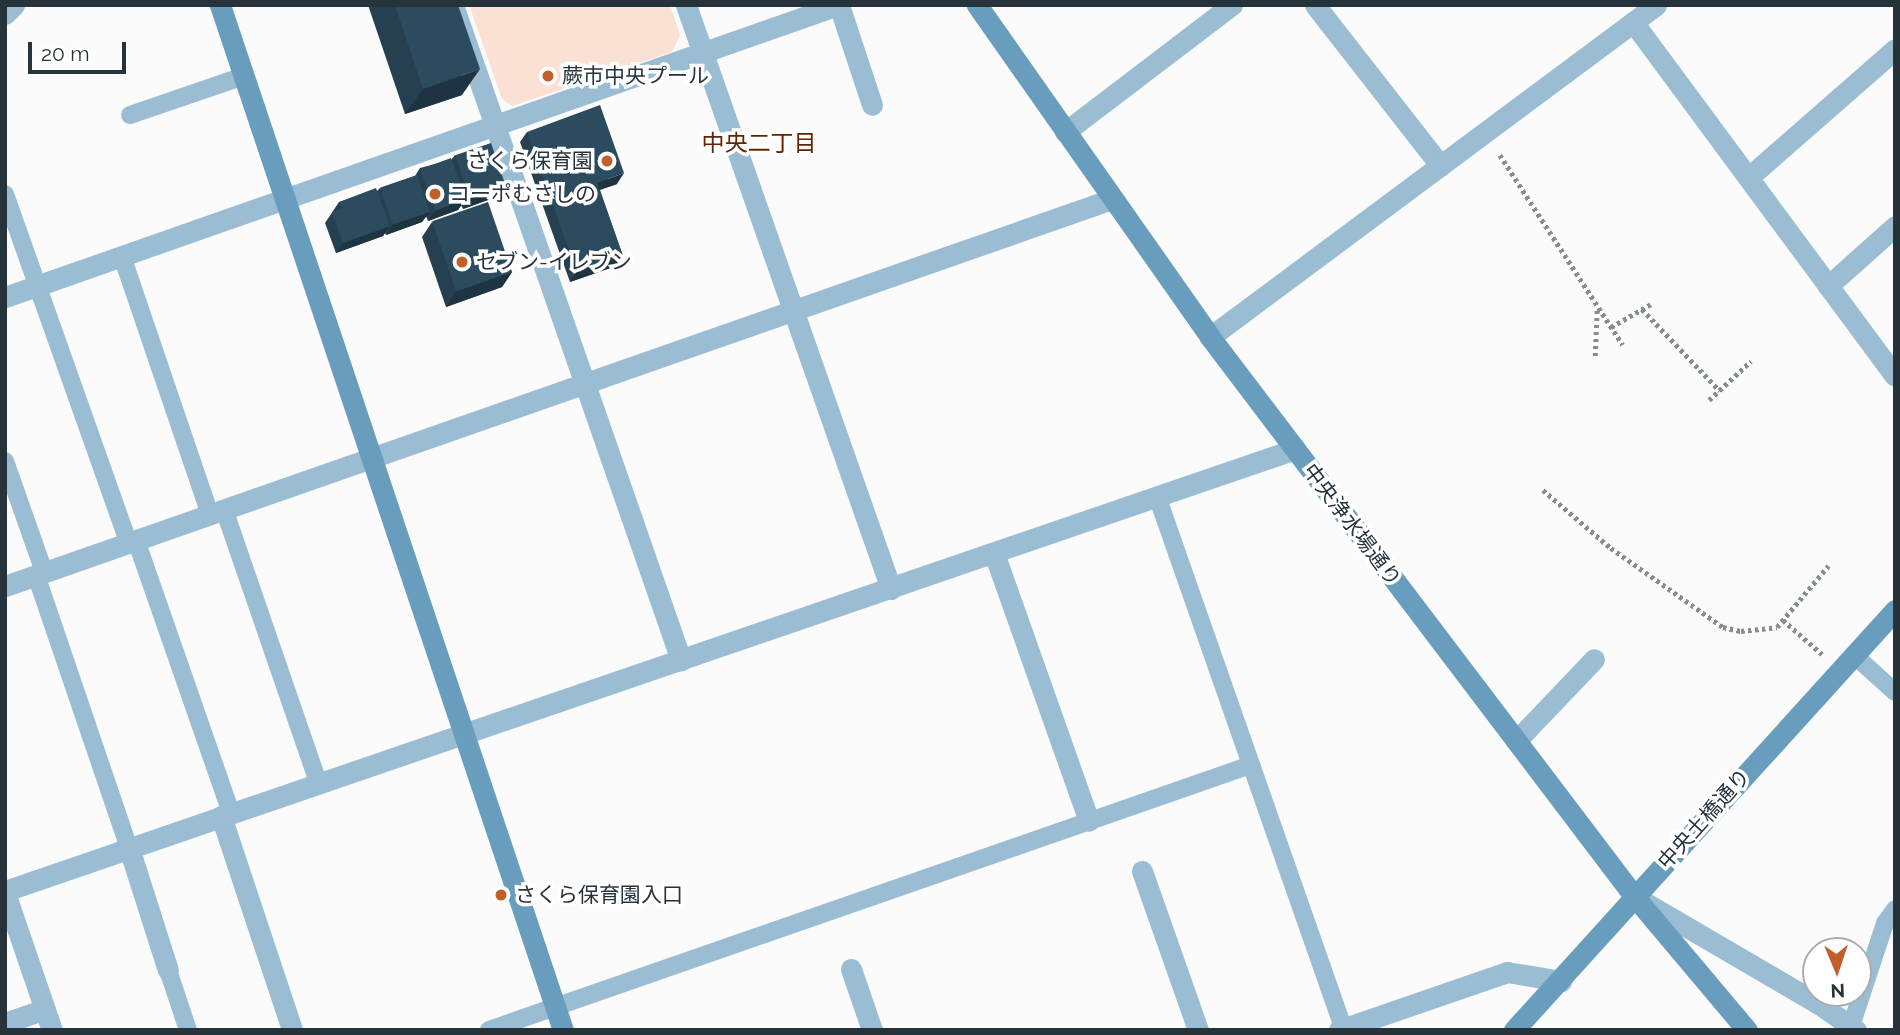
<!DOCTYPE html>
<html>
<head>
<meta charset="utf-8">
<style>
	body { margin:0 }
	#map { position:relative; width:1900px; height:1035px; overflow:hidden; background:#fbfbfb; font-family:Raleway,"Noto Sans JP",sans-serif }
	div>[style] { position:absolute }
	.green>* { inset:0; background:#fbe0d4 }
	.path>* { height:4.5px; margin-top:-2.25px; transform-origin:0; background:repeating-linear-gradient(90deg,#868d92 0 3.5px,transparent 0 7px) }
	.lane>* { height:18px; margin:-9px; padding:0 9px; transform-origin:9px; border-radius:9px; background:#9bbdd3 }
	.street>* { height:21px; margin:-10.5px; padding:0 10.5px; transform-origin:10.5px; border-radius:10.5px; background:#9bbdd3 }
	.secondary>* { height:21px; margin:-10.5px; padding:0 10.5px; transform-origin:10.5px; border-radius:10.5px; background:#699dbe }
	.wall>* { inset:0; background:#264051 }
	.shaded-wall>* { inset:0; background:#1f3442 }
	.building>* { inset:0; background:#2c4b5e; transform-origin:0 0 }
	.dots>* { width:19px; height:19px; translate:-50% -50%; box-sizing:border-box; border:4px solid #fff; border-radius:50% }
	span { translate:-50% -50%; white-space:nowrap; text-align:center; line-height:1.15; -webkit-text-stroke:7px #fff; paint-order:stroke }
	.poi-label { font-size:21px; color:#26333b }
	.left { translate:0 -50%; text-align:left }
	.right { translate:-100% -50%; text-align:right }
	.street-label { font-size:21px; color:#26333b }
	.neighbourhood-label { font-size:23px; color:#622400 }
	.frame { position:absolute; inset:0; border:7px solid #26333b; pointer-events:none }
	.north { position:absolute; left:1802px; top:937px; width:70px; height:70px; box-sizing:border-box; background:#fff; border:2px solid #a8adb1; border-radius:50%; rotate:178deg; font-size:19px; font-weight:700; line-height:28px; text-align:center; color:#26333b }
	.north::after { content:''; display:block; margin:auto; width:24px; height:32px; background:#c25e29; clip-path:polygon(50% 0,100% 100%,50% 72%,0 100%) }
	.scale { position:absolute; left:28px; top:42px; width:98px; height:32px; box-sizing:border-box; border:4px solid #26333b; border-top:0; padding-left:9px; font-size:21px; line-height:24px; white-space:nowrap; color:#26333b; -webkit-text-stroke:5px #fff; paint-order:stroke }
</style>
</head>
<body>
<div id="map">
	<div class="green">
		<div style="clip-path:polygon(469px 5px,670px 5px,680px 35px,672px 52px,512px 106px,502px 99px)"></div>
	</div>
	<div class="path">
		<div style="left:1500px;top:155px;width:226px;rotate:57.1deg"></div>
		<div style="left:1642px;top:309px;width:113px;rotate:46.4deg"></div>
		<div style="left:1611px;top:327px;width:48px;rotate:-29.7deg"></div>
		<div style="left:1595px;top:356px;width:48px;rotate:-87.6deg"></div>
		<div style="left:1709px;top:400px;width:57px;rotate:-42.9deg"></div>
		<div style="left:1543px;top:490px;width:89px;rotate:40.5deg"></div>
		<div style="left:1611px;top:548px;width:137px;rotate:35.2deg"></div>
		<div style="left:1723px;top:627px;width:18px;rotate:13deg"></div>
		<div style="left:1741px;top:631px;width:36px;rotate:-6deg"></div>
		<div style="left:1777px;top:627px;width:80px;rotate:-50.1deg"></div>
		<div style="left:1783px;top:620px;width:52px;rotate:41.1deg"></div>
	</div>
	<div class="lane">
		<div style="left:130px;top:115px;width:120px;rotate:-18.9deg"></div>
		<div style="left:5px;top:194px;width:369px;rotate:70.5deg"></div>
		<div style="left:122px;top:256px;width:273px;rotate:71.2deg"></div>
		<div style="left:5px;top:461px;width:118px;rotate:70.6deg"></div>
		<div style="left:1157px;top:496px;width:566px;rotate:70.7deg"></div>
		<div style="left:224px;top:509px;width:289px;rotate:71deg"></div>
		<div style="left:136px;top:540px;width:289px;rotate:70.8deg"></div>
		<div style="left:36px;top:575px;width:288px;rotate:71.2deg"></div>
		<div style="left:1854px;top:655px;width:55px;rotate:42.1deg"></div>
		<div style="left:168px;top:970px;width:63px;rotate:71.6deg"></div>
		<div style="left:1851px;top:1026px;width:108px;rotate:-71.7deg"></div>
		<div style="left:1885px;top:923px;width:17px;rotate:-54deg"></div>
		<div style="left:489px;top:1030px;width:807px;rotate:-19.18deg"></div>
	</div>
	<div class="street">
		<div style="left:453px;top:5px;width:694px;rotate:70.81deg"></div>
		<div style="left:686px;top:5px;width:619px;rotate:70.66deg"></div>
		<div style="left:839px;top:5px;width:105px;rotate:71.7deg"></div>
		<div style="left:1315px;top:5px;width:204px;rotate:52deg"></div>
		<div style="left:5px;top:14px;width:13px;rotate:-45deg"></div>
		<div style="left:1633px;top:22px;width:440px;rotate:53.5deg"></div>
		<div style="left:1065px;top:132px;width:210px;rotate:-37.3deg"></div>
		<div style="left:1749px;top:177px;width:194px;rotate:-41.2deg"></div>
		<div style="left:1828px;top:286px;width:90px;rotate:-41.8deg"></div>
		<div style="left:5px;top:297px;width:883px;rotate:-19.32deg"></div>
		<div style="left:1210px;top:337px;width:556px;rotate:-36.66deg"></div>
		<div style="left:994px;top:553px;width:284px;rotate:70.5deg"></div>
		<div style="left:5px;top:586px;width:1173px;rotate:-19.27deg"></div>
		<div style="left:1516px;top:741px;width:113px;rotate:-46.4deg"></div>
		<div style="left:221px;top:816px;width:225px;rotate:71.6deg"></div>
		<div style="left:129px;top:848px;width:128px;rotate:72.3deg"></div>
		<div style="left:1142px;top:871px;width:169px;rotate:70.6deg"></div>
		<div style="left:5px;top:891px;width:1364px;rotate:-18.91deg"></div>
		<div style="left:5px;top:893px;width:145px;rotate:71.1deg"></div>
		<div style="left:1639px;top:899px;width:208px;rotate:30.3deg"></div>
		<div style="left:1819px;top:1004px;width:45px;rotate:35.1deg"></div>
		<div style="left:851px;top:969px;width:65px;rotate:71deg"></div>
		<div style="left:5px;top:1023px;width:42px;rotate:-19.3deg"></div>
		<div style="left:1339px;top:1030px;width:178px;rotate:-19deg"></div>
		<div style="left:1507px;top:972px;width:55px;rotate:9.5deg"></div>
	</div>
	<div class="secondary">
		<div style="left:220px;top:5px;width:1081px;rotate:71.5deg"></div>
		<div style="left:977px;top:5px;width:406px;rotate:54.9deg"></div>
		<div style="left:1210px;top:337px;width:702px;rotate:52.82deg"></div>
		<div style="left:1634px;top:896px;width:175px;rotate:49.9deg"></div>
		<div style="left:1514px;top:1030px;width:567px;rotate:-47.79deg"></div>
	</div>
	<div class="wall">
		<div style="clip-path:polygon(368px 5px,458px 5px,462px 95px,405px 114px)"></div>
		<div style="clip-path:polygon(527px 132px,617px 184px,600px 190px,623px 256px,616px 266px,570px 282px,520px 142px)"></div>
		<div style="clip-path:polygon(455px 155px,499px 196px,463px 209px,461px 205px,458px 210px,428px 221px,426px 216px,422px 222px,386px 235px,385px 233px,383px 236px,336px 253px,325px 223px,339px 202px,377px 191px,380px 188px,415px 176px,420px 168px,451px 160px)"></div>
		<div style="clip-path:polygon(432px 222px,512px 272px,502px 287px,446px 307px,422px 237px)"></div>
	</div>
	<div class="shaded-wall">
		<div style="clip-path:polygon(480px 69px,462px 95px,405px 114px,423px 89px)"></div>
		<div style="clip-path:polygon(624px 173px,617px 184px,590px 193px,597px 183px)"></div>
		<div style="clip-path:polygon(506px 186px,499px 196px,463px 209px,470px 198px)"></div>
		<div style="clip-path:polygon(466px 199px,458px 210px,428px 221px,435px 210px)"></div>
		<div style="clip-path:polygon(430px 212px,422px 222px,386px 235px,393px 224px)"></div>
		<div style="clip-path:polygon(390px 226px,383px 236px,336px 253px,343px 243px)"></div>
		<div style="clip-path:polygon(623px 256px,616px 266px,570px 282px,577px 272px)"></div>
		<div style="clip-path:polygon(512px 272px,502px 287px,446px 307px,456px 291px)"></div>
	</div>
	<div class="building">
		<div style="clip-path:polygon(395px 5px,458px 5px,480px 69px,423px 89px)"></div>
		<div style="clip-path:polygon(600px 105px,624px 173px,597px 183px,623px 256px,577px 272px,527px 132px)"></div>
		<div style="left:491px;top:143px;width:46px;height:38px;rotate:71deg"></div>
		<div style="left:451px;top:158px;width:44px;height:33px;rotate:70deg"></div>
		<div style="left:417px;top:175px;width:39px;height:39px;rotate:71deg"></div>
		<div style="clip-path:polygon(376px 188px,390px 226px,343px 243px,332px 212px,342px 209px,339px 202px)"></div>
		<div style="left:488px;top:202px;width:74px;height:59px;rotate:71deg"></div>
	</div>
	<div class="dots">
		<div style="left:548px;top:76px;background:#c25e29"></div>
		<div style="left:607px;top:161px;background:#c25e29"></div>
		<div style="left:435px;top:194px;background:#c25e29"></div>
		<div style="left:462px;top:262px;background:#c25e29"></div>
		<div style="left:501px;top:895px;background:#c25e29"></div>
	</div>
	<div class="poi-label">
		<span class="left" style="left:562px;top:76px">蕨市中央プール</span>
		<span class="right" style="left:593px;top:161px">さくら保育園</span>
		<span class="left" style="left:449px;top:194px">コーポむさしの</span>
		<span class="left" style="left:476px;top:262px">セブン-イレブン</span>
		<span class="left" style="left:515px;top:895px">さくら保育園入口</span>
	</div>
	<div class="street-label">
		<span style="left:1352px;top:525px;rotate:53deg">中央浄水場通り</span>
		<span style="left:1704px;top:819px;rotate:-48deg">中央土橋通り</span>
	</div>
	<div class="neighbourhood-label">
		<span style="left:759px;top:143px">中央二丁目</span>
	</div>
	<div class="frame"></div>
	<div class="north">N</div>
	<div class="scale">20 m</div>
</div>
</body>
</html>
